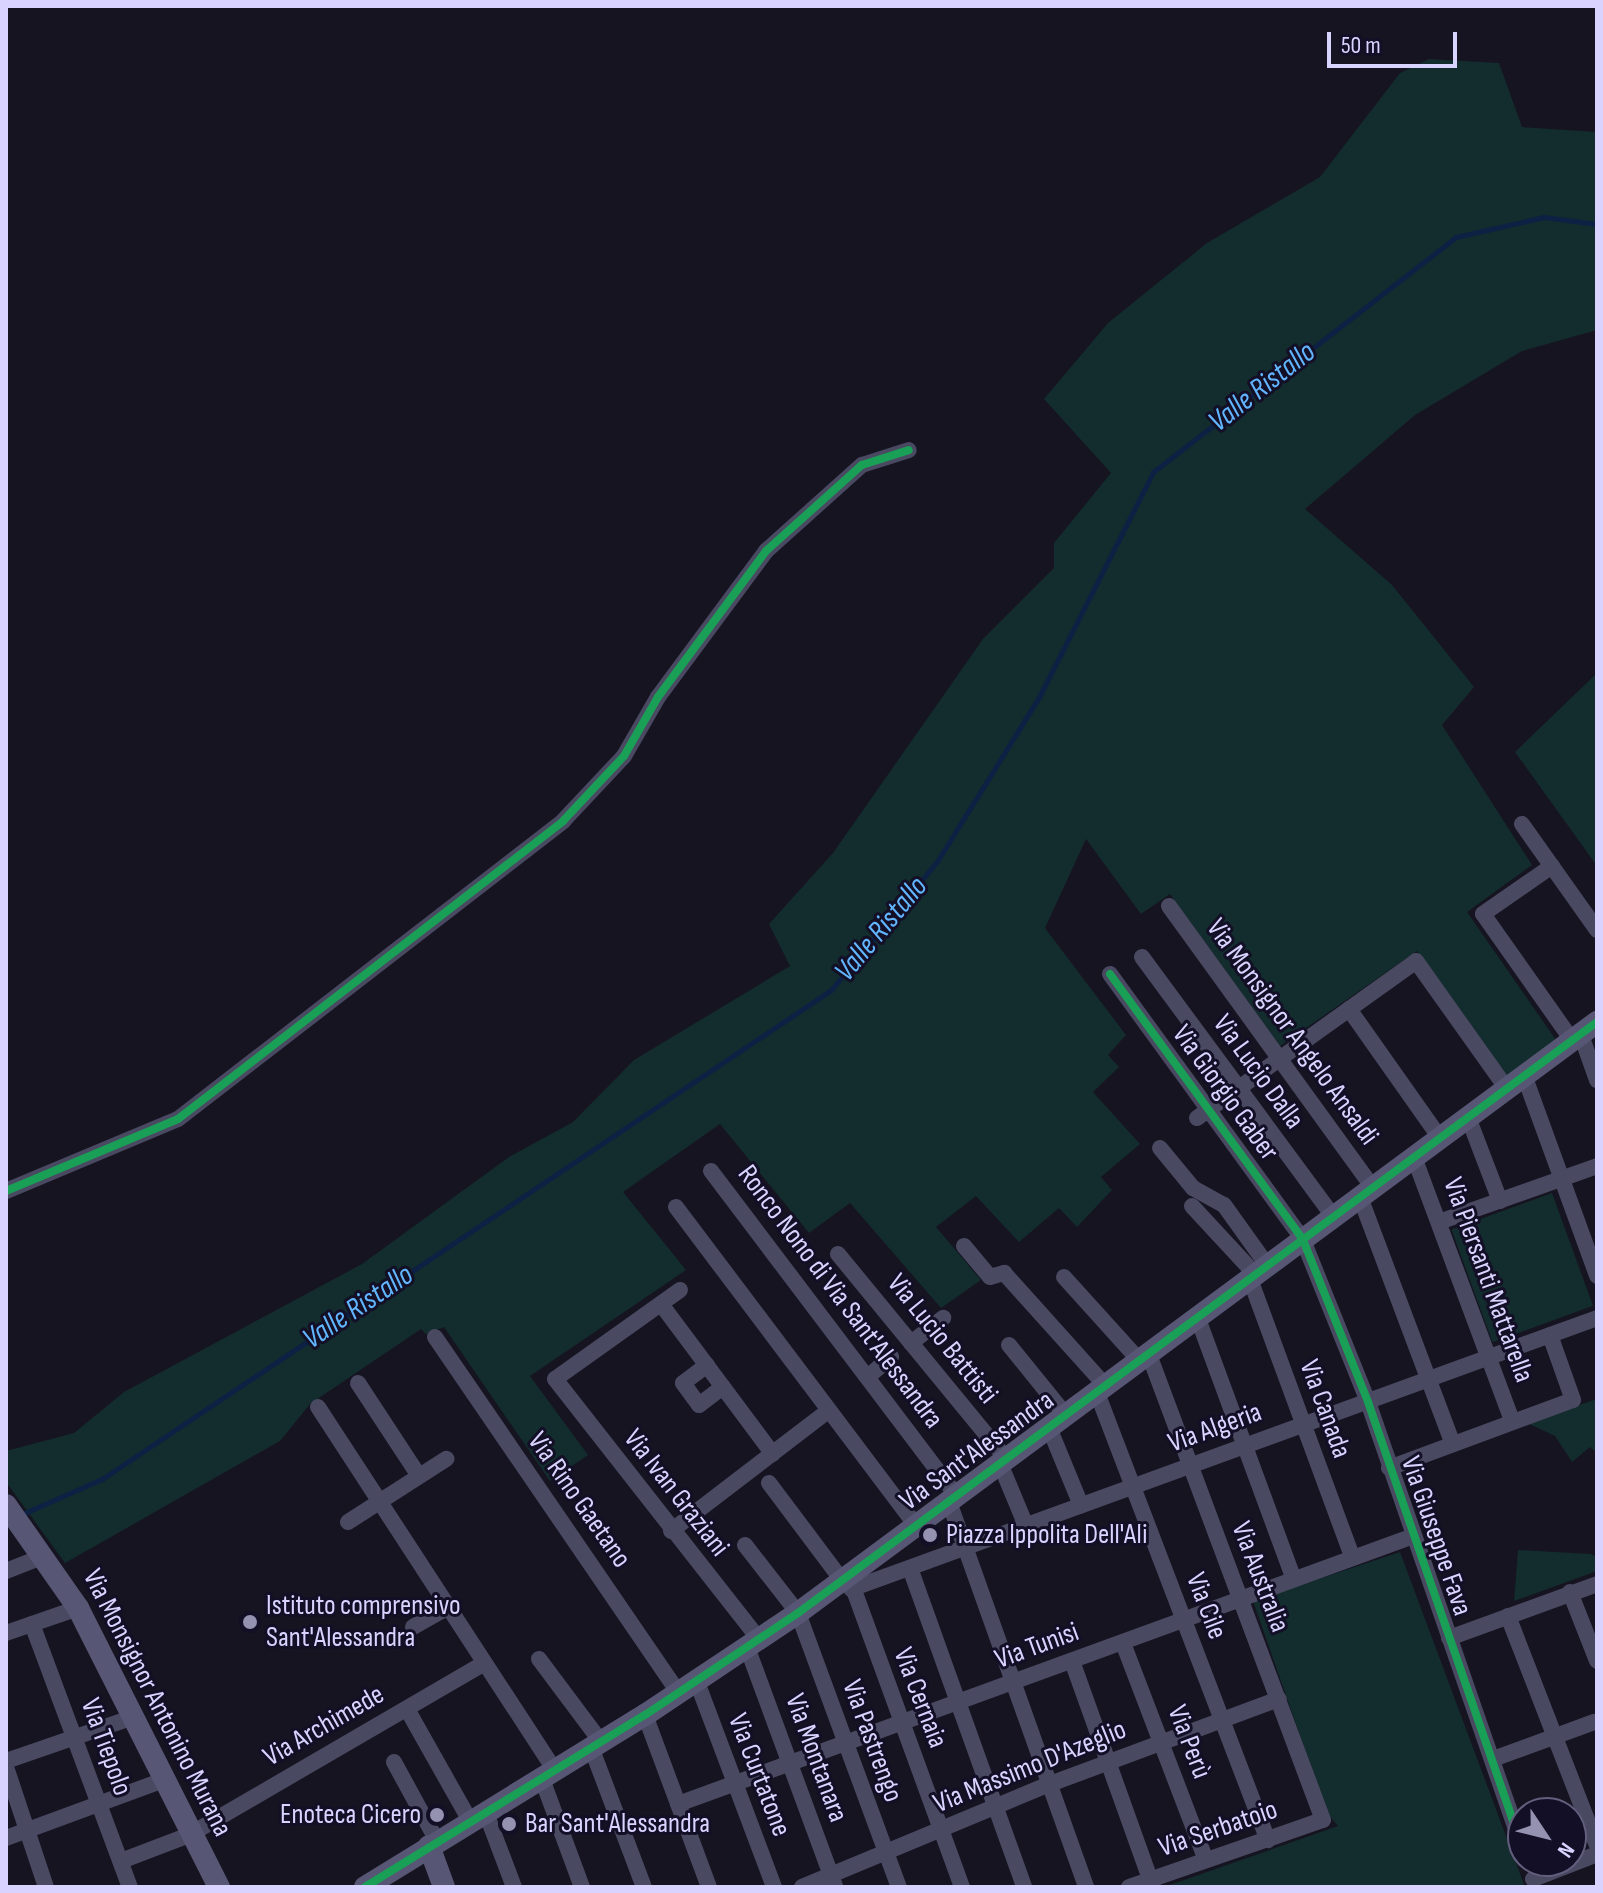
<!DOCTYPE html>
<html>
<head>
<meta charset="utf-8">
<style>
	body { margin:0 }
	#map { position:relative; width:1603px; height:1893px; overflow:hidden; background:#161421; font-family:"Sofia Sans Condensed",sans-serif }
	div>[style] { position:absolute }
	.green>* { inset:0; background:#132c2d; transform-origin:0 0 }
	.stream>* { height:5px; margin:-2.5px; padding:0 2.5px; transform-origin:2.5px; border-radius:2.5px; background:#0d2144 }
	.street>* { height:16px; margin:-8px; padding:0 8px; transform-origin:8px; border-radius:8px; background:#4a4962 }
	.secondary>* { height:22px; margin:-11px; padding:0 11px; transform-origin:11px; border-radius:11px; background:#575674 }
	.cycleway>* { height:8px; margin:-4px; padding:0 4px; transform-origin:4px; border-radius:4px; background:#1a9f57 }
	.dots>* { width:22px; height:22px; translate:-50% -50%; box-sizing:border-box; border:4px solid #130f26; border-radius:50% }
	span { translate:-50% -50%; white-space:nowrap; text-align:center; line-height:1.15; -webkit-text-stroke:6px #130f26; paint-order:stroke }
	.street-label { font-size:28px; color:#d9d4ff }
	.poi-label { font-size:28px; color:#d9d4ff }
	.left { translate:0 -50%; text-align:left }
	.right { translate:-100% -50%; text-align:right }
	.water-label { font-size:30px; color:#62b6ff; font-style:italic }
	.frame { position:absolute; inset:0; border:8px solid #d9d4ff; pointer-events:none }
	.north { position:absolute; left:1507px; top:1797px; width:80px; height:80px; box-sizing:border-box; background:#130f26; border:2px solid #625e7d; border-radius:50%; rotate:125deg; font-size:22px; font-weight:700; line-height:32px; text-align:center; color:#d9d4ff }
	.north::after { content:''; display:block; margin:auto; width:28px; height:36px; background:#9591b1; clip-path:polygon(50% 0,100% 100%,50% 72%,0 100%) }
	.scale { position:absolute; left:1327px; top:32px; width:130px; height:36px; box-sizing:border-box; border:4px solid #d9d4ff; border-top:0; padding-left:10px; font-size:24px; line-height:28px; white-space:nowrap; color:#d9d4ff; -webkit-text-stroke:6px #130f26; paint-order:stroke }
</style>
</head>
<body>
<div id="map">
	<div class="green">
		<div style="clip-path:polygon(1429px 59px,1499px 63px,1522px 127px,1597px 132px,1597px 330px,1522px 351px,1415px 415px,1305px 509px,1392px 585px,1474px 687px,1442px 725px,1532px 865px,1467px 912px,1556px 1040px,1507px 1076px,1417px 951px,1280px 1046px,1170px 894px,1141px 914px,1086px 839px,1045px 928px,1126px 1035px,1108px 1055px,1119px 1067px,1093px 1092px,1140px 1144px,1101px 1177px,1112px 1190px,1077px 1227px,1059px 1208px,1019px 1242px,976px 1196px,936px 1227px,981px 1280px,941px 1308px,850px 1203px,809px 1233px,720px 1124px,623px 1192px,686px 1270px,530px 1376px,588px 1455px,550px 1481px,444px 1327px,426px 1334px,421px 1329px,310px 1404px,280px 1441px,65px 1563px,6px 1482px,6px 1451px,74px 1433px,124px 1392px,362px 1264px,509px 1157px,573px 1122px,634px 1060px,790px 966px,769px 924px,833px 853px,983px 639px,1054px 568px,1054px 543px,1111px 473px,1044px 399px,1108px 323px,1207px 243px,1320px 177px,1400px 73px)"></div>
		<div style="clip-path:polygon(1597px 673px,1597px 866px,1515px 752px)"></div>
		<div style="left:1552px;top:1193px;width:120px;height:107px;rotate:70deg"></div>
		<div style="clip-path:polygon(1597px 1399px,1597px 1453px,1590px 1447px,1572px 1462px,1555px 1436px,1527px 1423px)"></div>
		<div style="clip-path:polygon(1518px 1550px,1591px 1554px,1597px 1557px,1597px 1571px,1514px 1601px)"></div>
		<div style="clip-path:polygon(1400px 1552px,1525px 1887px,1164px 1887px,1338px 1826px,1327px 1813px,1253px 1601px)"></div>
	</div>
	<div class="stream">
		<div style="left:20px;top:1515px;width:90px;rotate:-23.7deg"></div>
		<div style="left:102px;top:1479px;width:878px;rotate:-33.85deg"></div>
		<div style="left:831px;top:990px;width:168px;rotate:-50.5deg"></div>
		<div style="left:938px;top:860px;width:192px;rotate:-58.2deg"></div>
		<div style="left:1039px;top:697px;width:252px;rotate:-63.1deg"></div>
		<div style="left:1153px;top:472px;width:383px;rotate:-37.8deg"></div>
		<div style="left:1456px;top:237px;width:90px;rotate:-12.8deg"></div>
		<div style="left:1544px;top:217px;width:53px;rotate:7.5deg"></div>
	</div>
	<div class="street">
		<div style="left:1522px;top:824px;width:130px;rotate:54.7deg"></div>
		<div style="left:1552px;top:866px;width:84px;rotate:145.2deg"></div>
		<div style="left:1483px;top:914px;width:154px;rotate:54.8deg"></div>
		<div style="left:1169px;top:906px;width:348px;rotate:54.1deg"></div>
		<div style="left:1142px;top:957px;width:323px;rotate:53.6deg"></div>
		<div style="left:1110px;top:974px;width:329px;rotate:54deg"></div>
		<div style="left:1303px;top:1240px;width:175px;rotate:68.1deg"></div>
		<div style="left:1368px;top:1402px;width:473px;rotate:70.9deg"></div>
		<div style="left:1349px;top:1009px;width:158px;rotate:54.8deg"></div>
		<div style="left:1581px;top:1035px;width:48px;rotate:70.4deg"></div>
		<div style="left:1524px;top:1075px;width:214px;rotate:70deg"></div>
		<div style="left:1468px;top:1117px;width:90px;rotate:69.1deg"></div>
		<div style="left:1197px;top:1118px;width:269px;rotate:-35.6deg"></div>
		<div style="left:1416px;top:961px;width:157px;rotate:54.6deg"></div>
		<div style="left:1160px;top:1148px;width:52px;rotate:50.5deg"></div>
		<div style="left:1193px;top:1188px;width:35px;rotate:29deg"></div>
		<div style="left:1224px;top:1205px;width:74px;rotate:54.4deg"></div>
		<div style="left:1414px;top:1157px;width:282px;rotate:69.6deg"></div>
		<div style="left:711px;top:1171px;width:405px;rotate:52.9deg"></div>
		<div style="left:6px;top:1191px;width:186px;rotate:-22.7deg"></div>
		<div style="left:178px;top:1119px;width:487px;rotate:-37.7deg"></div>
		<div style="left:563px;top:821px;width:89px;rotate:-46.8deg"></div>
		<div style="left:624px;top:756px;width:68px;rotate:-60deg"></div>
		<div style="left:658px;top:697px;width:182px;rotate:-53.5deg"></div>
		<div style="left:766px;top:551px;width:129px;rotate:-41.9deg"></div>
		<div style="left:862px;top:465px;width:49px;rotate:-17.7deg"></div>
		<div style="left:1360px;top:1197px;width:264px;rotate:69.4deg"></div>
		<div style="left:1192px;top:1206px;width:93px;rotate:47.2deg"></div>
		<div style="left:676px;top:1207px;width:397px;rotate:53deg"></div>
		<div style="left:1439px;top:1222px;width:168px;rotate:-19.5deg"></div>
		<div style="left:964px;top:1246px;width:40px;rotate:50deg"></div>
		<div style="left:990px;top:1277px;width:15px;rotate:-16deg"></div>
		<div style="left:1004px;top:1273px;width:149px;rotate:48deg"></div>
		<div style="left:838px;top:1254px;width:263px;rotate:50.6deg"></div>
		<div style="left:1064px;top:1277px;width:110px;rotate:47.9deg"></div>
		<div style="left:1250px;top:1279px;width:295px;rotate:69.8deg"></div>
		<div style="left:680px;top:1290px;width:153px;rotate:144.5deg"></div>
		<div style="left:555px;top:1379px;width:329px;rotate:51.9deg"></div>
		<div style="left:661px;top:1304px;width:187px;rotate:53.3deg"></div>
		<div style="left:1197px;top:1316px;width:278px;rotate:69.8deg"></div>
		<div style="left:435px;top:1337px;width:432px;rotate:55.6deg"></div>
		<div style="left:911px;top:1343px;width:41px;rotate:-38deg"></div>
		<div style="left:1009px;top:1345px;width:87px;rotate:51deg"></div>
		<div style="left:707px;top:1365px;width:30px;rotate:143deg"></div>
		<div style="left:683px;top:1383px;width:27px;rotate:54deg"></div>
		<div style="left:699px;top:1405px;width:30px;rotate:-37deg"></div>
		<div style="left:870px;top:1375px;width:28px;rotate:-41deg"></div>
		<div style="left:358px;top:1383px;width:111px;rotate:56.7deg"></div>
		<div style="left:1096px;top:1390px;width:482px;rotate:69.1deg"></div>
		<div style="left:318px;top:1407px;width:434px;rotate:56.9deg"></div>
		<div style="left:1048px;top:1425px;width:87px;rotate:67.6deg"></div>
		<div style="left:999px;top:1461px;width:70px;rotate:67.4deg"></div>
		<div style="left:1389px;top:1468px;width:196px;rotate:-20.3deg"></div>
		<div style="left:1573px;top:1400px;width:69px;rotate:-109.5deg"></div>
		<div style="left:769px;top:1483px;width:120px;rotate:53.1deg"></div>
		<div style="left:948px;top:1499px;width:412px;rotate:70.4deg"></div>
		<div style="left:348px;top:1522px;width:117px;rotate:-32.7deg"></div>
		<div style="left:671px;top:1531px;width:198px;rotate:-37.4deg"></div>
		<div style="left:745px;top:1545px;width:86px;rotate:52.1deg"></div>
		<div style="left:798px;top:1613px;width:292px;rotate:69.8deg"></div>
		<div style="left:910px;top:1568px;width:339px;rotate:70.3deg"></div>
		<div style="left:6px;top:1571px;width:41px;rotate:-21.5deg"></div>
		<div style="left:851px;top:1582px;width:325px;rotate:70deg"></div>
		<div style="left:851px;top:1589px;width:794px;rotate:-19.96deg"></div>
		<div style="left:1570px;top:1592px;width:74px;rotate:68.6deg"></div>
		<div style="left:1508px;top:1616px;width:246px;rotate:68.8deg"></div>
		<div style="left:32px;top:1624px;width:281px;rotate:69.6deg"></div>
		<div style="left:413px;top:1627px;width:43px;rotate:-29.6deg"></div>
		<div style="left:6px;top:1633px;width:76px;rotate:-19.1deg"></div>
		<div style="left:1449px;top:1638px;width:158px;rotate:-20deg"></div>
		<div style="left:1123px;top:1643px;width:232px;rotate:69.1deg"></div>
		<div style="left:747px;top:1647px;width:255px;rotate:69.8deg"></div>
		<div style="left:539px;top:1659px;width:104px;rotate:53.2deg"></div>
		<div style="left:1072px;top:1661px;width:240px;rotate:70.3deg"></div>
		<div style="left:697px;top:1682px;width:219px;rotate:69.4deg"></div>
		<div style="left:407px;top:1709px;width:129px;rotate:60.6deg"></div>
		<div style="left:645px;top:1715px;width:184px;rotate:69.6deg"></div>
		<div style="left:591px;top:1747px;width:150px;rotate:69.3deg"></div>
		<div style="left:1493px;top:1759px;width:108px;rotate:-20.1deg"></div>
		<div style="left:6px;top:1761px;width:135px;rotate:-19deg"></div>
		<div style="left:394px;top:1762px;width:90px;rotate:61.4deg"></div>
		<div style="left:6px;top:1767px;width:126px;rotate:71.6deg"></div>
		<div style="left:542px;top:1779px;width:115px;rotate:69.7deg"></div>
		<div style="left:678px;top:1804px;width:782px;rotate:-20.03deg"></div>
		<div style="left:486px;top:1813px;width:79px;rotate:69.3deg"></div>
		<div style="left:6px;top:1838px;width:168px;rotate:-20.2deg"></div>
		<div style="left:121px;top:1861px;width:73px;rotate:-20.9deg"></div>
		<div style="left:189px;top:1835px;width:342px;rotate:-30.2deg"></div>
		<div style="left:1533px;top:1879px;width:69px;rotate:-21.3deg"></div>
		<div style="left:802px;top:1887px;width:269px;rotate:-22.6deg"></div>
		<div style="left:1050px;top:1784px;width:244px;rotate:-20.4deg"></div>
		<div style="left:1129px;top:1887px;width:205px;rotate:-19.1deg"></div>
		<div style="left:1323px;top:1820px;width:500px;rotate:-110.5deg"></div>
	</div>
	<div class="secondary">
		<div style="left:6px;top:1505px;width:126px;rotate:55deg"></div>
		<div style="left:78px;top:1608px;width:313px;rotate:63.2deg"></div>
		<div style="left:429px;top:1846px;width:44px;rotate:69.9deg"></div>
		<div style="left:365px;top:1887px;width:329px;rotate:-31.6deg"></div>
		<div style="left:645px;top:1715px;width:184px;rotate:-33.7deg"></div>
		<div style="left:798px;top:1613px;width:994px;rotate:-36.49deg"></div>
	</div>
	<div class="cycleway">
		<div style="left:1110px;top:974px;width:329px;rotate:54deg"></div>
		<div style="left:1303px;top:1240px;width:175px;rotate:68.1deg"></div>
		<div style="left:1368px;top:1402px;width:473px;rotate:70.9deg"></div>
		<div style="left:6px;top:1191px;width:186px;rotate:-22.7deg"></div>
		<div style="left:178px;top:1119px;width:487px;rotate:-37.7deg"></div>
		<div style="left:563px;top:821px;width:89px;rotate:-46.8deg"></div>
		<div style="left:624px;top:756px;width:68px;rotate:-60deg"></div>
		<div style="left:658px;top:697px;width:182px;rotate:-53.5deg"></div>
		<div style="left:766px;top:551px;width:129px;rotate:-41.9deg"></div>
		<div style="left:862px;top:465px;width:49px;rotate:-17.7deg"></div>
		<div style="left:365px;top:1887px;width:329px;rotate:-31.6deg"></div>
		<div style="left:645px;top:1715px;width:184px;rotate:-33.7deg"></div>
		<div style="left:798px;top:1613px;width:994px;rotate:-36.49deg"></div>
	</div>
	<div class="dots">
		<div style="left:930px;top:1535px;background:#9591b1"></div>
		<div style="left:250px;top:1622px;background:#9591b1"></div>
		<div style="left:437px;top:1815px;background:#9591b1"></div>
		<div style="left:509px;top:1824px;background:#9591b1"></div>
	</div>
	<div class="street-label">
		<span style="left:1292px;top:1032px;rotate:54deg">Via Monsignor Angelo Ansaldi</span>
		<span style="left:1258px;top:1072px;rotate:54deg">Via Lucio Dalla</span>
		<span style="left:1225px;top:1093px;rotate:54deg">Via Giorgio Gaber</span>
		<span style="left:1488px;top:1280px;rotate:70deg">Via Piersanti Mattarella</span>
		<span style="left:840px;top:1297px;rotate:53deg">Ronco Nono di Via Sant'Alessandra</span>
		<span style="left:942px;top:1339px;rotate:51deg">Via Lucio Battisti</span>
		<span style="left:1325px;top:1409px;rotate:70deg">Via Canada</span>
		<span style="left:1215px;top:1428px;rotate:-20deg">Via Algeria</span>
		<span style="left:977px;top:1451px;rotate:-36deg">Via Sant'Alessandra</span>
		<span style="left:676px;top:1493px;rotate:52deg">Via Ivan Graziani</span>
		<span style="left:579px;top:1500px;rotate:55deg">Via Rino Gaetano</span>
		<span style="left:1436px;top:1536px;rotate:71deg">Via Giuseppe Fava</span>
		<span style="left:1260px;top:1577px;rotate:69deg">Via Australia</span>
		<span style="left:1206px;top:1606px;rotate:69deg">Via Cile</span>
		<span style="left:1037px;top:1646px;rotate:-20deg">Via Tunisi</span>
		<span style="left:920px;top:1698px;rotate:69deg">Via Cernaia</span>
		<span style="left:157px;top:1703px;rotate:63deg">Via Monsignor Antonino Murana</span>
		<span style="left:324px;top:1726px;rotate:-30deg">Via Archimede</span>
		<span style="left:872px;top:1741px;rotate:70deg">Via Pastrengo</span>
		<span style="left:1189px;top:1742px;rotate:69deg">Via Perù</span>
		<span style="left:106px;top:1747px;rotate:70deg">Via Tiepolo</span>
		<span style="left:816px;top:1758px;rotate:70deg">Via Montanara</span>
		<span style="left:1030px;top:1767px;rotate:-22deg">Via Massimo D'Azeglio</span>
		<span style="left:759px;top:1775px;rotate:69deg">Via Curtatone</span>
		<span style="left:1218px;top:1829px;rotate:-19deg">Via Serbatoio</span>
	</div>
	<div class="poi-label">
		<span class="left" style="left:946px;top:1535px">Piazza Ippolita Dell'Ali</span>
		<span class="left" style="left:266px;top:1622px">Istituto comprensivo<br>Sant'Alessandra</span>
		<span class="right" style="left:421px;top:1815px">Enoteca Cicero</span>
		<span class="left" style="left:525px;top:1824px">Bar Sant'Alessandra</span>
	</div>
	<div class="water-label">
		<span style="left:1262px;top:387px;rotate:-38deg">Valle Ristallo</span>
		<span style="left:881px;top:929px;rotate:-50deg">Valle Ristallo</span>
		<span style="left:358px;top:1307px;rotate:-34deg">Valle Ristallo</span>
	</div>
	<div class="frame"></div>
	<div class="north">N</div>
	<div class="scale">50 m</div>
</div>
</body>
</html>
